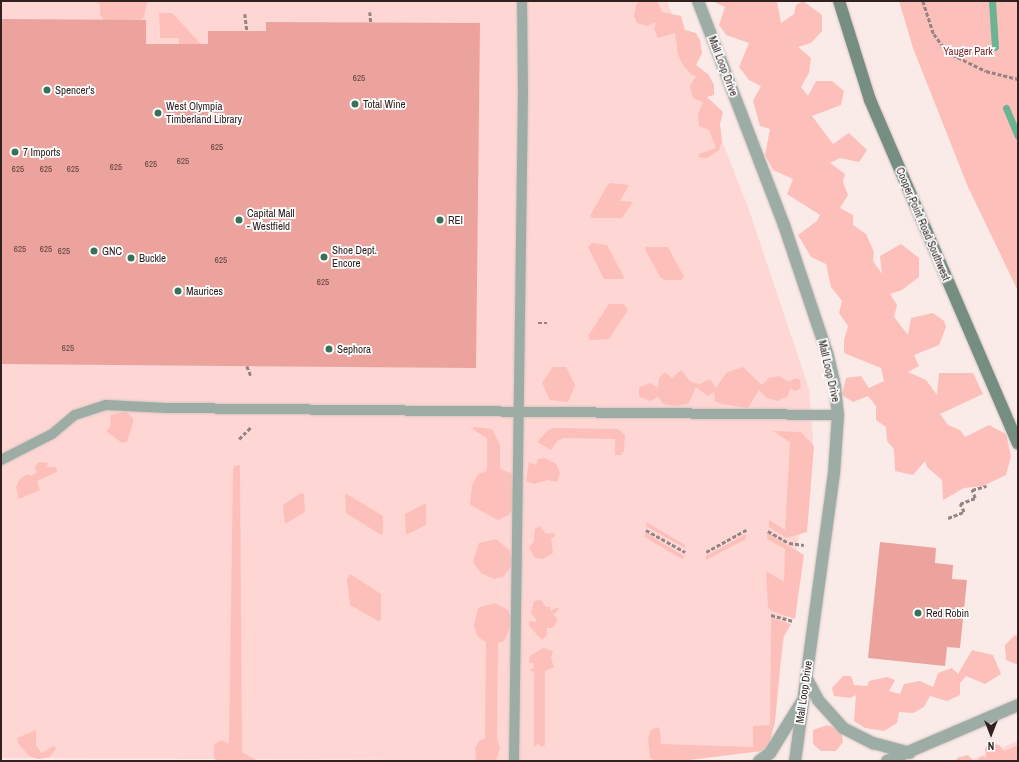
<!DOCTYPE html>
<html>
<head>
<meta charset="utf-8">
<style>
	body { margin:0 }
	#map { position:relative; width:1019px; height:762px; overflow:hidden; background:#faeae8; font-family:"Archivo Narrow",sans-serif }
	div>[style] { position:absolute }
	.built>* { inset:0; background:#fed6d3 }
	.green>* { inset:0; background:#fdbfba; transform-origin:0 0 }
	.stream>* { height:7px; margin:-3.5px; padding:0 3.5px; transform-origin:3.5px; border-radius:3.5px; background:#6ab393 }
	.building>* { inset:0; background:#eca39d }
	.path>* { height:2.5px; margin-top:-1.25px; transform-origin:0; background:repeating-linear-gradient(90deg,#948483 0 4px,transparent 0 6px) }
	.roads { filter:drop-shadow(0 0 1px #d6c6c4) drop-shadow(0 0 1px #d6c6c4) }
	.lane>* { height:10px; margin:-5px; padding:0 5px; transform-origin:5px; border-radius:5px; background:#9dada5 }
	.street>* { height:12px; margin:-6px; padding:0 6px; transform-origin:6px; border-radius:6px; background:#9dada5 }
	.secondary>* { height:12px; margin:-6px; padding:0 6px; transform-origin:6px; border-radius:6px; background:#768d81 }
	.dots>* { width:11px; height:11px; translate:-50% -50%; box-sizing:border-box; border:2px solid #fff; border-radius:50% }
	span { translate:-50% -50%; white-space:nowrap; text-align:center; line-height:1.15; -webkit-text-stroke:3.5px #fff; paint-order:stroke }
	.number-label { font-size:9px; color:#604240 }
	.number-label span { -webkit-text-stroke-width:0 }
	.park-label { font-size:11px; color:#7c2727 }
	.street-label { font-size:11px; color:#312221 }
	.poi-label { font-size:11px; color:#312221 }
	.left { translate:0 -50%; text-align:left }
	.frame { position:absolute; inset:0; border:2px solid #312221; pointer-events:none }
	.north { position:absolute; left:971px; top:714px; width:40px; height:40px; -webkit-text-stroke:3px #fff; paint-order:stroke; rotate:180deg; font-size:11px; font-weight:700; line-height:16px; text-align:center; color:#312221 }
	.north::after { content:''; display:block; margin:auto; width:14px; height:18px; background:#312221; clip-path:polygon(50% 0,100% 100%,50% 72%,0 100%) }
</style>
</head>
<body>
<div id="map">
	<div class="built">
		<div style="clip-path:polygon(1px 1px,667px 1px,749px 210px,809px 389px,813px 440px,768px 749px,648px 761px,1px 758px)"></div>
		<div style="clip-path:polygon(1018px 741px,1018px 761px,969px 761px)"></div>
	</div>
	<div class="green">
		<div style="clip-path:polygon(93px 1px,147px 1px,147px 2px,144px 17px,133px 27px,109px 29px,100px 14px,100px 4px)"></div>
		<div style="clip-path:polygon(640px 1px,657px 1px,662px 12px,681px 16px,685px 30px,696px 33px,700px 40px,702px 53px,696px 65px,709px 75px,714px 85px,714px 95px,707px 97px,723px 112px,720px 124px,722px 141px,719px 150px,707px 158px,698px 157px,699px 154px,716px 148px,709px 130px,699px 126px,698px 114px,703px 102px,693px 98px,690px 86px,696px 76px,692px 75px,683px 65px,678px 55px,675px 33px,658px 38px,654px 29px,656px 22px,647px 26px,637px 23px,634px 16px,636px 5px)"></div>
		<div style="clip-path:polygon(712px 1px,777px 1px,781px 23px,794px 14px,796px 5px,803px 1px,822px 15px,822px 31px,811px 43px,798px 47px,811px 58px,809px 73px,801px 87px,808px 96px,816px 81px,832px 81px,844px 91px,841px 105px,812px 116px,833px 144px,849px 133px,867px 150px,859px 162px,840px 158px,830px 163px,845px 174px,843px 182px,848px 195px,840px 208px,853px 215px,853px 225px,866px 234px,874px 252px,873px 261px,882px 274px,880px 256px,901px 244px,919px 258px,919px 277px,902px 290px,890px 294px,897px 305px,894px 317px,908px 335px,911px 318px,933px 313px,944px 321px,946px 327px,939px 345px,914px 355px,919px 366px,908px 372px,926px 380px,937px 395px,939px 373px,973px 373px,983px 394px,940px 414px,948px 425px,960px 430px,965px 437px,989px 425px,1006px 434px,1011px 456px,1006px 475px,983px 486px,964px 488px,943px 500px,942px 480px,927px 467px,925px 461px,913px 475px,895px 471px,894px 449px,887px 441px,886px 427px,876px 420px,876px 406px,868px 396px,853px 402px,842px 395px,846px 378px,861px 376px,869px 388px,884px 381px,881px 368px,844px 353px,844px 340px,848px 326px,839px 313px,842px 301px,831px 287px,826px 264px,811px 257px,798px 235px,817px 221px,820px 215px,787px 194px,793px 179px,773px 170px,765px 155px,770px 129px,760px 126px,753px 101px,761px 86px,749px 80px,739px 67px,749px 43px,726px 35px,719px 25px,725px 7px)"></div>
		<div style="clip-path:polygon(899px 1px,1018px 1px,1018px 291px,968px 187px,913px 48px)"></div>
		<div style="clip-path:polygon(159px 13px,172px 13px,201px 44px,179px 44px,179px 38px,160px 38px)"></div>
		<div style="clip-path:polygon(611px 183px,629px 185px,620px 201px,633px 202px,622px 218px,592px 218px,590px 216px,608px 184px)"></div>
		<div style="clip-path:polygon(592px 243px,607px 245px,625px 279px,604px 279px,588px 247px)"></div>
		<div style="clip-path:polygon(646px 247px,668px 247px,684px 277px,681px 280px,665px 280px,660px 277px,645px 249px)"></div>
		<div style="clip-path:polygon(609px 304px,624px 304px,628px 310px,609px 339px,590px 340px,588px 336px)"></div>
		<div style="clip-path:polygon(553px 367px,566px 367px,575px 385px,568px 402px,550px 400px,542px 383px)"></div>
		<div style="clip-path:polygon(743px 367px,762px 385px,769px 378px,779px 376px,789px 382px,795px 378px,800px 380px,801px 388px,795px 391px,790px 388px,788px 396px,777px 401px,767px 398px,759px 390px,748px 408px,721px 404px,715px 401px,714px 392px,708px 396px,696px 387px,688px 404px,675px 406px,663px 404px,658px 397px,651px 401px,639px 397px,639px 387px,651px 383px,658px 388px,659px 378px,665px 372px,672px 378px,681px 370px,691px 382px,700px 384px,710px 379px,716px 388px,727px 372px)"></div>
		<div style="clip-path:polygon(126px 411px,133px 419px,133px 423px,127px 442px,122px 443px,106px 431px,110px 427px,111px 415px)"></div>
		<div style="clip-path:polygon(474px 427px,492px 429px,500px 445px,500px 469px,511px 473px,521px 497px,509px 515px,498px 520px,470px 505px,472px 485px,478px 474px,487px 471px,487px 438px,472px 429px)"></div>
		<div style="clip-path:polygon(555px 428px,618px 429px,625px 435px,624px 451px,621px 455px,615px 455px,615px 439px,564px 438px,557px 441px,551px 450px,537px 442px,548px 430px)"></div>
		<div style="clip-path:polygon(773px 431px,801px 432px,814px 446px,807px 532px,786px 538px,769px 527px,769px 520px,785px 530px,790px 442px)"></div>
		<div style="clip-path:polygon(545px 458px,556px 464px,560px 473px,557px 482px,548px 480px,534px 484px,526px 481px,529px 462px,536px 465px,538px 459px)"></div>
		<div style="clip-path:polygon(39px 462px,49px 463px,46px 467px,56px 467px,57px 472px,37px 481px,40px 490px,19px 499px,16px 487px,20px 479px,27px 474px,31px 476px,37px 472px,34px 467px)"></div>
		<div style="clip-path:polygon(240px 465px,242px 752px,258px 761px,217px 761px,214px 758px,214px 745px,221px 740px,229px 744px,233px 469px,234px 466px)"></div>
		<div style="clip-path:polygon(301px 493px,304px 494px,305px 512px,285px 524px,283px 505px)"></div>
		<div style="clip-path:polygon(345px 493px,383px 516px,383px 533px,381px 535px,346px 513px)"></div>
		<div style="clip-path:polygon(426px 503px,426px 525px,406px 535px,405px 514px)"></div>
		<div style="clip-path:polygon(646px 522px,685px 545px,685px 548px,647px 527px)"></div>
		<div style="clip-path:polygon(540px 526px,546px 534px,554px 533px,555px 536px,551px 539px,553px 553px,543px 559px,535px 558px,529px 548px,534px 541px,535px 529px)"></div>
		<div style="left:646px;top:533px;width:45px;height:4px;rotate:31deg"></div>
		<div style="clip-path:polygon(767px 533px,804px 555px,795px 619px,771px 611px,768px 607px,766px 571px,784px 582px,785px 549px,767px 539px)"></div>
		<div style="clip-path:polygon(746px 534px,746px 539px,706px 560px,706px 556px)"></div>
		<div style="clip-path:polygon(496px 539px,509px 550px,514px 563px,503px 577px,494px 579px,481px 573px,473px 562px,479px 543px)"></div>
		<div style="clip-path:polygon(350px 574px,381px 594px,381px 620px,378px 621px,350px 605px,347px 579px)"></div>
		<div style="clip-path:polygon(541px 600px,546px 607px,550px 607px,551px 611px,557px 607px,559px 609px,553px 615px,558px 619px,553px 628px,547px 628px,547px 635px,542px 640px,529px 626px,529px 621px,535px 622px,537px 620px,531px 613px,534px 601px)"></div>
		<div style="clip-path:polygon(495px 603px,508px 610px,512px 623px,504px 641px,498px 643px,497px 738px,500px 748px,496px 761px,476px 761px,475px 748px,480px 740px,485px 739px,486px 642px,478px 637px,474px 625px,478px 608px)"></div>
		<div style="clip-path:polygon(771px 618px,791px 624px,783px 638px,775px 722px,769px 745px,762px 751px,681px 761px,655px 761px,650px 758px,648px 739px,650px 731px,656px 727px,660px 729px,661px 744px,753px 747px,753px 726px,770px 725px)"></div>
		<div style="clip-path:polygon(1015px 635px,1018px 636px,1018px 665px,1006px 660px,1005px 645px)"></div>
		<div style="clip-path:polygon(543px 648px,553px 651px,551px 659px,554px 667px,545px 671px,545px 745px,542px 747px,538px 744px,534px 747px,534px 673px,530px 670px,534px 668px,533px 663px,529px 663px,530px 656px)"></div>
		<div style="clip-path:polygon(972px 650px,993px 655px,1001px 674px,985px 684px,966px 676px,960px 683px,960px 695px,947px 701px,930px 696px,924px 707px,913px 713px,899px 712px,897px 723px,884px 731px,865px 728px,854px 721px,856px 695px,850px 698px,834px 696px,832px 688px,843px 676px,851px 676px,854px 685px,867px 686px,869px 681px,887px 677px,895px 680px,889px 691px,900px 694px,904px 684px,920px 681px,933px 687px,938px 673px,952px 668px,958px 674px)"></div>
		<div style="clip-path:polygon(827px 725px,841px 730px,843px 742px,836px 751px,821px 751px,813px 744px,813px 730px)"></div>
		<div style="clip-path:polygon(36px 730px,36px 745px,41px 753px,54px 746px,56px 748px,50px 757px,38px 759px,29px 756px,18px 743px,17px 738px)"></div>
		<div style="clip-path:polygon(988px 743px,999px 745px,1004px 751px,1018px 745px,1018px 761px,977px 761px,981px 756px,986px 758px,985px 749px)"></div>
		<div style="clip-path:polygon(968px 755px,974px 761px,956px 761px,957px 758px)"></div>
	</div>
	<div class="stream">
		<div style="left:992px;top:1px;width:46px;rotate:86.3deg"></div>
		<div style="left:1006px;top:108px;width:30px;rotate:67deg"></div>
	</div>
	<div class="building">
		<div style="clip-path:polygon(1px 19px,146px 20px,146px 44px,208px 44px,208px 31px,266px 31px,266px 22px,480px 23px,476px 368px,1px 364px)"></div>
		<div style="clip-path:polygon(880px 542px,936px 548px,935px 563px,953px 565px,952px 579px,967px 580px,960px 648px,947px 647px,945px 666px,868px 658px)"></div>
	</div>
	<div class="path">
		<div style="left:923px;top:1px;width:35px;rotate:72deg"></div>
		<div style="left:934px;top:34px;width:22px;rotate:54deg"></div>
		<div style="left:947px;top:52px;width:43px;rotate:26deg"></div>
		<div style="left:986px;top:71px;width:33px;rotate:14deg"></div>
		<div style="left:370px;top:12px;width:11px;rotate:85deg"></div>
		<div style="left:245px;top:14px;width:17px;rotate:83deg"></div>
		<div style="left:538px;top:323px;width:9px"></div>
		<div style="left:247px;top:366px;width:11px;rotate:68deg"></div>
		<div style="left:239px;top:439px;width:17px;rotate:-45deg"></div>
		<div style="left:948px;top:518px;width:17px;rotate:-21deg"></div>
		<div style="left:964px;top:512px;width:9px;rotate:-117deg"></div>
		<div style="left:960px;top:504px;width:16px;rotate:-22deg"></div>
		<div style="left:975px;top:498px;width:9px;rotate:-111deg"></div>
		<div style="left:972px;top:490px;width:15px;rotate:-16deg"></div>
		<div style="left:646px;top:530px;width:45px;rotate:29.4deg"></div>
		<div style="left:768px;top:531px;width:24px;rotate:30deg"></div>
		<div style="left:789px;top:543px;width:15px;rotate:8deg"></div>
		<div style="left:706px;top:552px;width:46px;rotate:-28.8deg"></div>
		<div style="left:771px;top:615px;width:23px;rotate:15deg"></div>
	</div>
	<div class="roads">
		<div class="lane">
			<div style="left:1px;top:460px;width:57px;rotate:-27deg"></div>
			<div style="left:52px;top:434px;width:30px;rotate:-40deg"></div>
			<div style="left:75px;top:415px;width:33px;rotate:-18deg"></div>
			<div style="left:106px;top:405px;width:60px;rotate:2.9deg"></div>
			<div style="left:166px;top:408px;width:672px;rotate:0.6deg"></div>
			<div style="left:514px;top:761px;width:667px;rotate:-89.23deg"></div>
			<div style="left:523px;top:94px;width:93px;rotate:-90.6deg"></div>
		</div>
		<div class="street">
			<div style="left:698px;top:1px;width:240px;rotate:69deg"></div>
			<div style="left:784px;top:225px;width:138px;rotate:71.4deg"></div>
			<div style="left:828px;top:356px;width:32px;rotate:77deg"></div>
			<div style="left:835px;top:387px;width:28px;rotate:84deg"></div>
			<div style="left:838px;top:415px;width:58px;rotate:93.9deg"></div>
			<div style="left:834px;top:473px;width:291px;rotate:97.7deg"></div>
			<div style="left:806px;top:677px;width:26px;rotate:62deg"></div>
			<div style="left:818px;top:700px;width:38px;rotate:48deg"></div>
			<div style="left:843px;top:728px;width:34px;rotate:27deg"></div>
			<div style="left:873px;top:743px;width:38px;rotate:15deg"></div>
			<div style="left:759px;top:761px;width:14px;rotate:-36deg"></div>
			<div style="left:770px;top:753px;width:59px;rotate:-58.2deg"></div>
			<div style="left:887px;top:761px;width:142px;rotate:-23.1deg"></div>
		</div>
		<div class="secondary">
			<div style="left:839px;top:1px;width:104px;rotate:72.6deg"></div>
			<div style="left:870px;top:100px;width:374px;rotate:66.7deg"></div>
		</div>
	</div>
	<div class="dots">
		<div style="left:47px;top:90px;background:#387159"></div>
		<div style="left:355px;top:104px;background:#387159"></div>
		<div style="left:158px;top:113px;background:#387159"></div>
		<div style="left:15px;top:152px;background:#387159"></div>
		<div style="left:239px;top:220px;background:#387159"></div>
		<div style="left:440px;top:220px;background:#387159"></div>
		<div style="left:94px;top:251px;background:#387159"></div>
		<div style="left:324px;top:257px;background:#387159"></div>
		<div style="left:131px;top:258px;background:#387159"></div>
		<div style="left:178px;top:291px;background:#387159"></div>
		<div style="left:329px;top:349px;background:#387159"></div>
		<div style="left:918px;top:613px;background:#387159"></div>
	</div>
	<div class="number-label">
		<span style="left:359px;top:78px">625</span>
		<span style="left:217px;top:147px">625</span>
		<span style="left:183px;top:161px">625</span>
		<span style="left:151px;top:164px">625</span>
		<span style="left:116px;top:167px">625</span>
		<span style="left:18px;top:169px">625</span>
		<span style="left:46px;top:169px">625</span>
		<span style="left:73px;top:169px">625</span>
		<span style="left:20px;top:249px">625</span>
		<span style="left:46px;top:249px">625</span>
		<span style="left:64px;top:251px">625</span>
		<span style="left:221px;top:260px">625</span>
		<span style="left:323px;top:282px">625</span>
		<span style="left:68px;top:348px">625</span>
	</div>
	<div class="park-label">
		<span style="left:968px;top:51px">Yauger Park</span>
	</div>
	<div class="street-label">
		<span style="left:723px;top:66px;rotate:69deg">Mall Loop Drive</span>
		<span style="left:923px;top:224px;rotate:67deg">Cooper Point Road Southwest</span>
		<span style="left:829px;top:371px;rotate:77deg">Mall Loop Drive</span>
		<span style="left:804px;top:692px;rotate:-82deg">Mall Loop Drive</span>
	</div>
	<div class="poi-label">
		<span class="left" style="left:55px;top:90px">Spencer's</span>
		<span class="left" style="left:363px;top:104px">Total Wine</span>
		<span class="left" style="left:166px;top:113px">West Olympia<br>Timberland Library</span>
		<span class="left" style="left:23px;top:152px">7 Imports</span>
		<span class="left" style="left:247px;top:220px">Capital Mall<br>- Westfield</span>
		<span class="left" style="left:448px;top:220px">REI</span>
		<span class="left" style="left:102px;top:251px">GNC</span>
		<span class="left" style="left:332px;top:257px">Shoe Dept.<br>Encore</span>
		<span class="left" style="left:139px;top:258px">Buckle</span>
		<span class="left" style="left:186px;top:291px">Maurices</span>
		<span class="left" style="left:337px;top:349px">Sephora</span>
		<span class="left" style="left:926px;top:613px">Red Robin</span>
	</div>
	<div class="frame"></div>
	<div class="north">N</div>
</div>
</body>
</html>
